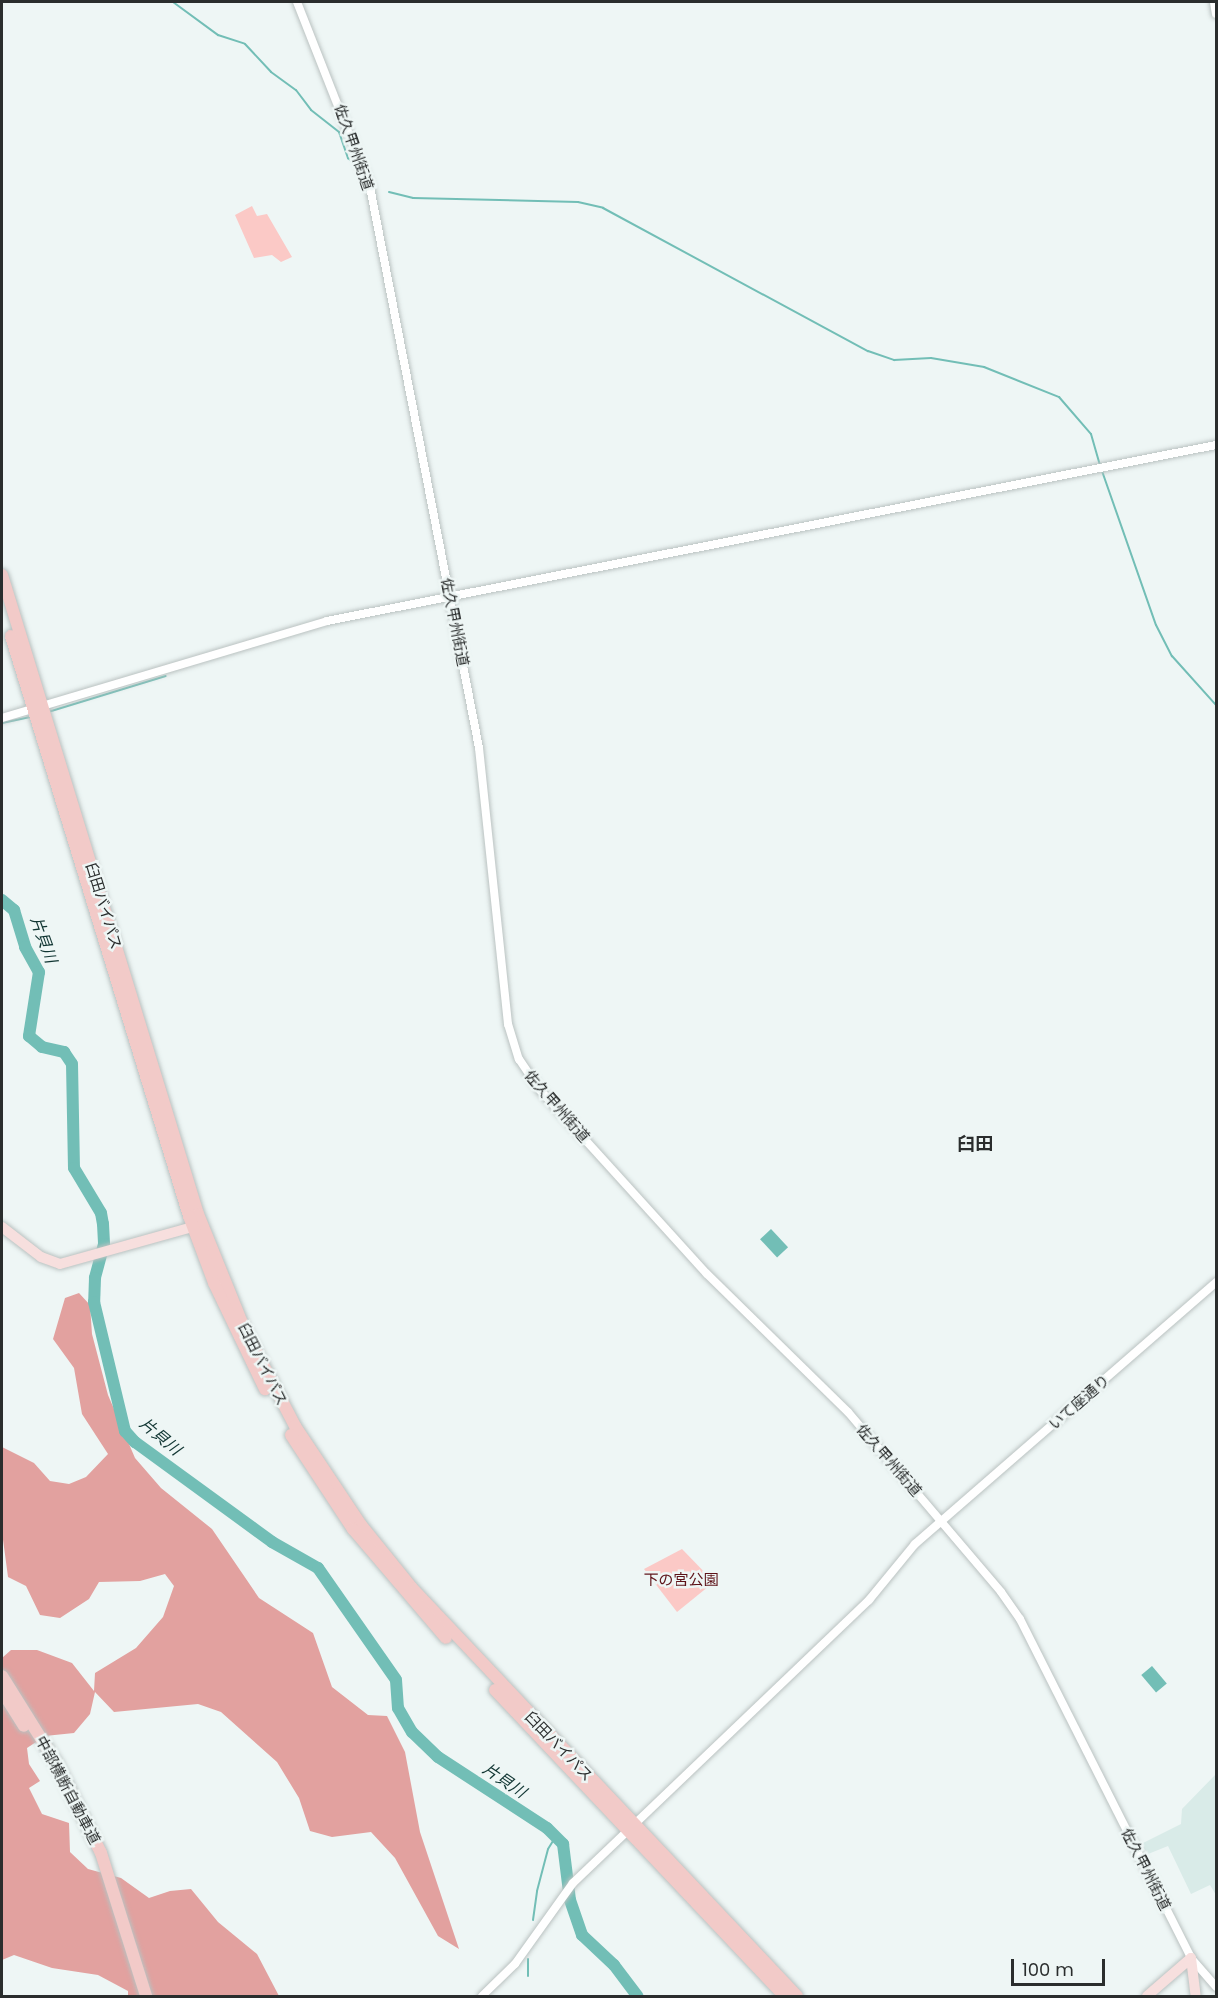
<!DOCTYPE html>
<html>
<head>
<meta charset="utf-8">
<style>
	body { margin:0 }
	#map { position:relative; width:1218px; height:1998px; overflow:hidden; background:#eef6f5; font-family:Poppins,"Noto Sans JP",sans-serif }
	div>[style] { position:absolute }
	.built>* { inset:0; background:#d9ebe8 }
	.green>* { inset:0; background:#fbc9c6 }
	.forest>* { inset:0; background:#e2a19f }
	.water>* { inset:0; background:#72beb6; transform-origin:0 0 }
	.stream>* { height:2px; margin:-1px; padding:0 1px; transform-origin:1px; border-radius:1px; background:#72beb6 }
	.river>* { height:12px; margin:-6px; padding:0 6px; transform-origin:6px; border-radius:6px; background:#72beb6 }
	.roads { filter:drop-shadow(0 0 2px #bac2c1) drop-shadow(0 0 2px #bac2c1) }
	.minor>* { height:8px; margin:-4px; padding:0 4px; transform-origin:4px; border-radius:4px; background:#fff }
	.major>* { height:10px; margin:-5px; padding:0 5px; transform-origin:5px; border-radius:5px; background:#f7dfde }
	.highway>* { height:12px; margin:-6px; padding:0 6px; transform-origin:6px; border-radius:6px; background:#f2cac8 }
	span { translate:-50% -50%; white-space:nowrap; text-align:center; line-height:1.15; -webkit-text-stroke:5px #eef6f5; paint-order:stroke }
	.street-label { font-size:15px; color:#2a2d2d }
	.park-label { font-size:15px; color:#5d1218 }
	.water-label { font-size:16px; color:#103532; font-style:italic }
	.quarter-label { font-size:18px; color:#2a2d2d; font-weight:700 }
	.frame { position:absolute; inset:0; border:3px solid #2a2d2d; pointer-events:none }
	.scale { position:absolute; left:1011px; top:1959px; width:94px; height:27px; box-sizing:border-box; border:3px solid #2a2d2d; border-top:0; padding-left:8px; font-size:18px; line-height:21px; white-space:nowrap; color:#2a2d2d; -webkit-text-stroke:4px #eef6f5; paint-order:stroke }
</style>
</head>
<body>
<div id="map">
	<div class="built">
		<div style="clip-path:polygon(1216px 1774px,1216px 1895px,1210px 1885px,1191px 1894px,1168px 1846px,1148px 1854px,1141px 1844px,1181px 1824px,1182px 1809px)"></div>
	</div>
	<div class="green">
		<div style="clip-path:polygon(252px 206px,257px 216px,267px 214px,292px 257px,281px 262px,272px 255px,254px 258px,235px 215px)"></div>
		<div style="clip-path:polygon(682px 1549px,714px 1582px,677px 1612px,644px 1569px)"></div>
	</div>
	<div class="forest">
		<div style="clip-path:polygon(79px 1293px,90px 1305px,92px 1334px,108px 1395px,135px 1458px,161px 1488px,212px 1529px,259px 1598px,313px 1633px,332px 1687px,368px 1715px,387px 1716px,405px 1752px,420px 1832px,459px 1949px,438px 1936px,395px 1858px,371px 1832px,332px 1837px,310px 1831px,299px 1798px,277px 1762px,221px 1712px,198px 1704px,114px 1712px,95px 1692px,90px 1714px,74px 1733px,45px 1736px,27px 1748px,29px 1764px,40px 1781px,29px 1788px,42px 1814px,69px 1823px,70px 1852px,88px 1869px,121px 1878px,149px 1898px,170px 1891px,191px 1889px,218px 1922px,257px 1954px,279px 1996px,128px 1996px,128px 1991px,98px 1975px,52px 1968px,14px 1955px,2px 1960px,2px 1658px,11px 1650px,37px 1650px,72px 1663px,94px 1691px,95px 1673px,136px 1648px,163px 1617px,174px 1586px,165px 1574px,140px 1581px,99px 1582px,89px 1599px,60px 1618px,40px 1615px,26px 1586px,8px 1577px,2px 1532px,2px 1447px,34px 1463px,50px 1481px,69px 1484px,86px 1477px,108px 1454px,82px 1414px,74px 1368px,53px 1339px,65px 1298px)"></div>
	</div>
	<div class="water">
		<div style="left:771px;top:1229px;width:25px;height:15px;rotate:47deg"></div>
		<div style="left:1152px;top:1666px;width:23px;height:14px;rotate:50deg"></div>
	</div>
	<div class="stream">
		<div style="left:173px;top:2px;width:56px;rotate:36.3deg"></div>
		<div style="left:218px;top:35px;width:28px;rotate:18deg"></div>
		<div style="left:245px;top:44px;width:38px;rotate:47deg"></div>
		<div style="left:271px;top:72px;width:31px;rotate:36deg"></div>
		<div style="left:296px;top:90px;width:25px;rotate:53deg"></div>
		<div style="left:311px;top:110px;width:36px;rotate:38deg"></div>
		<div style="left:339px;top:132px;width:28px;rotate:71deg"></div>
		<div style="left:348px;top:158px;width:13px;rotate:42deg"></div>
		<div style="left:389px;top:192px;width:25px;rotate:14deg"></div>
		<div style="left:413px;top:198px;width:165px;rotate:1.4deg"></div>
		<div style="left:578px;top:202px;width:26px;rotate:13deg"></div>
		<div style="left:603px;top:208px;width:301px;rotate:28.4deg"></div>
		<div style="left:868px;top:351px;width:28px;rotate:19deg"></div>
		<div style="left:894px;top:360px;width:37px;rotate:-3deg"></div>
		<div style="left:931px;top:358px;width:54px;rotate:9.6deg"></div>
		<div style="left:984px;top:367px;width:81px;rotate:21.8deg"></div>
		<div style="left:1059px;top:397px;width:49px;rotate:49.1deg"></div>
		<div style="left:1091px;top:434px;width:32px;rotate:74deg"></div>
		<div style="left:1102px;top:471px;width:163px;rotate:70.7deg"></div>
		<div style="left:1156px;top:625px;width:35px;rotate:63deg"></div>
		<div style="left:1172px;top:656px;width:66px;rotate:48.1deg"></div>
		<div style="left:48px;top:712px;width:123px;rotate:-17deg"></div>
		<div style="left:2px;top:723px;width:30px;rotate:-12deg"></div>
		<div style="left:533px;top:1920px;width:29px;rotate:-82deg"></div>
		<div style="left:537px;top:1891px;width:43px;rotate:-75.3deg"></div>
		<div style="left:548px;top:1849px;width:15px;rotate:-58deg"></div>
		<div style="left:528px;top:1976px;width:17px;rotate:-90deg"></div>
	</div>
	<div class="river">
		<div style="left:2px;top:900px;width:16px;rotate:40deg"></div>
		<div style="left:14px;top:910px;width:39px;rotate:73deg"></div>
		<div style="left:25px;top:947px;width:29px;rotate:61deg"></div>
		<div style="left:39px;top:972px;width:65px;rotate:98.9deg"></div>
		<div style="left:29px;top:1036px;width:17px;rotate:40deg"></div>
		<div style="left:42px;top:1047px;width:23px;rotate:13deg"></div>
		<div style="left:64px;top:1052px;width:14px;rotate:56deg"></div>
		<div style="left:72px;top:1064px;width:104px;rotate:88.9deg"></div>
		<div style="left:74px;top:1168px;width:52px;rotate:59deg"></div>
		<div style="left:101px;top:1213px;width:11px;rotate:80deg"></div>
		<div style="left:103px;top:1224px;width:20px;rotate:87deg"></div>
		<div style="left:104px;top:1244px;width:35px;rotate:105deg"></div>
		<div style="left:95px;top:1278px;width:24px;rotate:92deg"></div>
		<div style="left:94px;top:1302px;width:133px;rotate:76.5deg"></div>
		<div style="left:125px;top:1431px;width:15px;rotate:48deg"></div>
		<div style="left:135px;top:1442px;width:170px;rotate:36.1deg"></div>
		<div style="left:272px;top:1542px;width:53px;rotate:29.5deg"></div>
		<div style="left:318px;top:1568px;width:136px;rotate:55.1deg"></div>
		<div style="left:396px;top:1680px;width:28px;rotate:86deg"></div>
		<div style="left:398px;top:1708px;width:28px;rotate:60deg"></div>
		<div style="left:412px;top:1732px;width:36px;rotate:44deg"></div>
		<div style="left:438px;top:1757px;width:130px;rotate:33.1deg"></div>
		<div style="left:547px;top:1828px;width:23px;rotate:45deg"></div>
		<div style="left:563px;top:1844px;width:56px;rotate:82.9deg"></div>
		<div style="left:570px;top:1900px;width:37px;rotate:71deg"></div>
		<div style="left:582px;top:1935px;width:44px;rotate:43.2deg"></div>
		<div style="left:614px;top:1965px;width:39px;rotate:53deg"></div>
	</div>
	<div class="roads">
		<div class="minor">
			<div style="left:297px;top:2px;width:199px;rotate:68.5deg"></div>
			<div style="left:370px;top:187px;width:571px;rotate:79deg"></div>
			<div style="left:479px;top:748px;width:278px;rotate:84deg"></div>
			<div style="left:508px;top:1024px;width:37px;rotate:73deg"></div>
			<div style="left:519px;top:1059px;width:37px;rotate:56deg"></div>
			<div style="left:540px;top:1090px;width:248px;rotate:47.8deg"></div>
			<div style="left:707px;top:1274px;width:197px;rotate:44.4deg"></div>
			<div style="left:848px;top:1412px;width:236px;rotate:49.6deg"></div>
			<div style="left:1001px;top:1592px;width:33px;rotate:55deg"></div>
			<div style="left:1020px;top:1619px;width:380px;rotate:63.2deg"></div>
			<div style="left:1191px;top:1958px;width:38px;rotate:49deg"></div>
			<div style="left:1214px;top:2px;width:12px;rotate:81deg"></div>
			<div style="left:2px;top:718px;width:339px;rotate:-16.6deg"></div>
			<div style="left:327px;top:621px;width:906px;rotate:-11.2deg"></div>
			<div style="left:482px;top:1996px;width:46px;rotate:-44.1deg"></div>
			<div style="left:515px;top:1964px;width:100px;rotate:-54.4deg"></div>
			<div style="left:573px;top:1883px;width:410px;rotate:-43.7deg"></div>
			<div style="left:869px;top:1600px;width:72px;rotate:-50.6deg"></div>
			<div style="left:915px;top:1544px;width:399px;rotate:-41deg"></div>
		</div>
		<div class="major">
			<div style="left:2px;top:1227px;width:49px;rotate:37.6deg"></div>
			<div style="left:41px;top:1257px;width:20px;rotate:20deg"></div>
			<div style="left:60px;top:1264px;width:145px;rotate:-15.6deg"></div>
			<div style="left:1147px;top:1996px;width:58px;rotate:-40.8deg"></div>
			<div style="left:1191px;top:1958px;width:38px;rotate:83deg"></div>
		</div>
		<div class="highway">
			<div style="left:2px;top:575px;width:668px;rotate:72.95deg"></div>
			<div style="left:198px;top:1214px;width:123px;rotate:68deg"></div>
			<div style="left:244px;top:1328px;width:110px;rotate:62.5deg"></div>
			<div style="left:295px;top:1426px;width:119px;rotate:56.3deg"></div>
			<div style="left:361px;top:1525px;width:81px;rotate:51deg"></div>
			<div style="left:412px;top:1588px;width:561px;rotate:46.66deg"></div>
			<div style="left:11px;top:636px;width:607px;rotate:72.94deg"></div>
			<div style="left:189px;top:1216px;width:72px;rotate:69.5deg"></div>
			<div style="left:214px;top:1283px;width:118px;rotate:64.3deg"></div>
			<div style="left:291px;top:1435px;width:113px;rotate:56.6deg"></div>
			<div style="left:353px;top:1529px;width:143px;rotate:49.5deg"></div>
			<div style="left:2px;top:1676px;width:104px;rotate:58deg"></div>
			<div style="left:57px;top:1764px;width:99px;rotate:63.7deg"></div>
			<div style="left:101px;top:1853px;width:150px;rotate:72.5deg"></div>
			<div style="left:495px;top:1690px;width:421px;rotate:46.6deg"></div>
			<div style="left:2px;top:1691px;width:41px;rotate:57.8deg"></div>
		</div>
	</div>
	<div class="street-label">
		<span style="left:354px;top:147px;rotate:71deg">佐久甲州街道</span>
		<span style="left:455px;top:622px;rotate:79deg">佐久甲州街道</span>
		<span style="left:104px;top:906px;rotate:73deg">臼田バイパス</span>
		<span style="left:557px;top:1106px;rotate:49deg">佐久甲州街道</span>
		<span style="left:263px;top:1364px;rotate:63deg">臼田バイパス</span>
		<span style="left:1079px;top:1402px;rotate:-41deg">いて座通り</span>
		<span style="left:889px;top:1460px;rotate:49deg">佐久甲州街道</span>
		<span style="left:559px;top:1746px;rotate:46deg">臼田バイパス</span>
		<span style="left:68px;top:1790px;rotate:62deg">中部横断自動車道</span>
		<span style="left:1146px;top:1869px;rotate:63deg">佐久甲州街道</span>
	</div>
	<div class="park-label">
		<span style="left:681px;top:1580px">下の宮公園</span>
	</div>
	<div class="water-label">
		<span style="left:43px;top:940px;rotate:70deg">片貝川</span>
		<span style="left:160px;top:1437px;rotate:40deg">片貝川</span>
		<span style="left:504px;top:1781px;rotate:34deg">片貝川</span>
	</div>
	<div class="quarter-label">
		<span style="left:975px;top:1144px">臼田</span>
	</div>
	<div class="frame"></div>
	<div class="scale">100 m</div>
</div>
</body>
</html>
